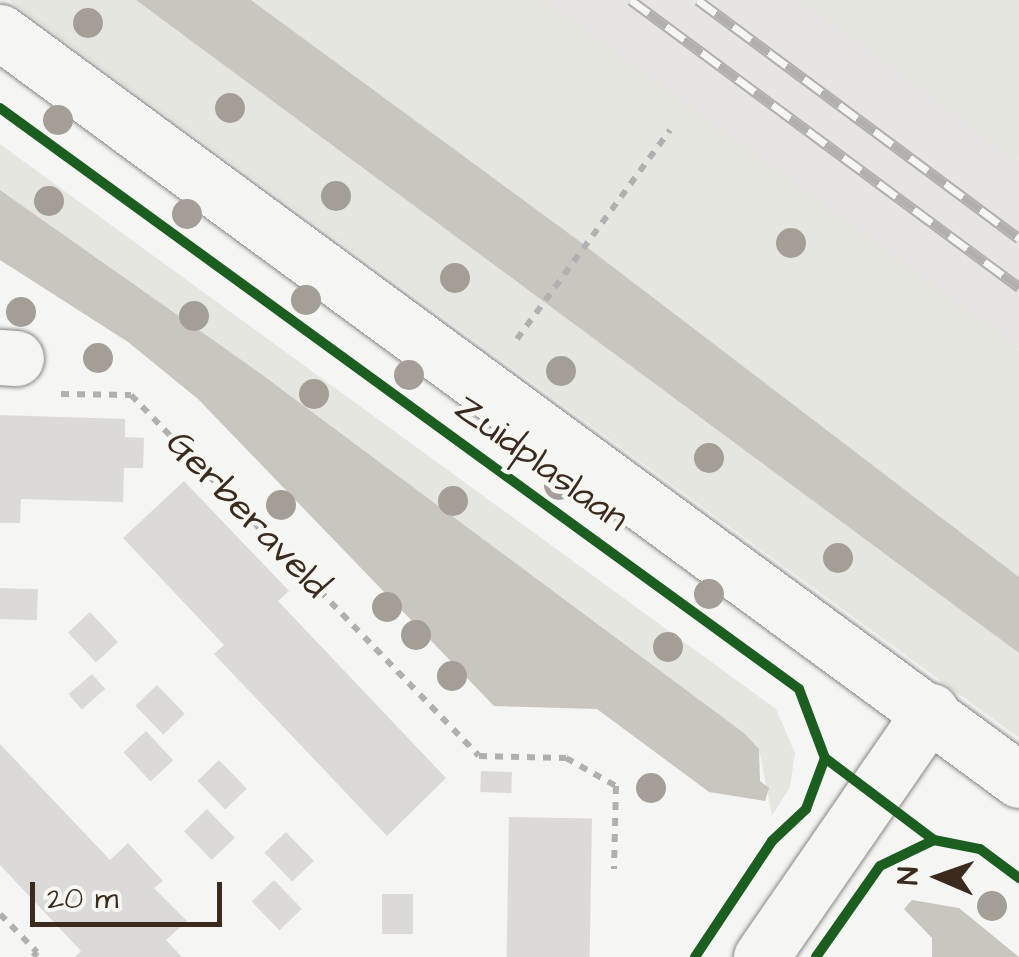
<!DOCTYPE html>
<html>
<head>
<meta charset="utf-8">
<style>
	body { margin:0 }
	#map { position:relative; width:1019px; height:957px; overflow:hidden; background:#f5f5f3; font-family:"Architects Daughter",sans-serif }
	div>[style] { position:absolute }
	.built>* { inset:0; background:#e7e5e2 }
	.green>* { inset:0; background:#e6e6e1 }
	.water>* { inset:0; background:#c9c5bf }
	.building>* { inset:0; background:#dbdad8; transform-origin:0 0 }
	.path>* { height:6px; margin-top:-3px; transform-origin:0; background:repeating-linear-gradient(90deg,#b2b0ae 0 8px,transparent 0 16px) }
	.roads { filter:drop-shadow(0 0 2px #8a8683) drop-shadow(0 0 2px #8a8683) }
	.minor>* { height:55px; margin:-27.5px; padding:0 27.5px; transform-origin:27.5px; border-radius:27.5px; background:#f5f5f3 }
	.tertiary>* { height:55px; margin:-27.5px; padding:0 27.5px; transform-origin:27.5px; border-radius:27.5px; background:#f5f5f3 }
	.rail>* { height:11px; margin-top:-5.5px; transform-origin:0; background:repeating-linear-gradient(90deg,#f6f6f2 0 22px,#b2b0ae 0 44px); box-sizing:border-box; border-block:2px solid #b2b0ae }
	.cycleway>* { height:10px; margin:-5px; padding:0 5px; transform-origin:5px; border-radius:5px; background:#1b5e20 }
	.trees>* { width:30px; height:30px; margin:-15px; border-radius:50%; background:#a59e97 }
	span { translate:-50% -50%; white-space:nowrap; text-align:center; line-height:1.15; -webkit-text-stroke:9px #f6f6f2; paint-order:stroke }
	.street-label { font-size:38px; color:#3b2a1e }
	.north { position:absolute; left:889px; top:827px; width:100px; height:100px; -webkit-text-stroke:8px #f6f6f2; paint-order:stroke; rotate:272deg; font-size:28px; font-weight:700; line-height:40px; text-align:center; color:#3b2a1e }
	.north::after { content:''; display:block; margin:auto; width:35px; height:45px; background:#3b2a1e; clip-path:polygon(50% 0,100% 100%,50% 72%,0 100%) }
	.scale { position:absolute; left:30px; top:882px; width:192px; height:45px; box-sizing:border-box; border:5px solid #3b2a1e; border-top:0; padding-left:12px; font-size:30px; line-height:35px; white-space:nowrap; color:#3b2a1e; -webkit-text-stroke:8px #f6f6f2; paint-order:stroke }
</style>
</head>
<body>
<div id="map">
	<div class="built">
		<div style="clip-path:polygon(540px 0,804px 0,894px 64px,1019px 160px,1019px 350px)"></div>
	</div>
	<div class="green">
		<div style="clip-path:polygon(9px 0,136px 0,621px 354px,1019px 653px,1019px 738px)"></div>
		<div style="clip-path:polygon(251px 0,540px 0,1019px 350px,1019px 577px)"></div>
		<div style="clip-path:polygon(804px 0,1019px 0,1019px 160px,894px 64px)"></div>
		<div style="clip-path:polygon(0 144px,776px 709px,795px 753px,790px 787px,772px 816px,759px 749px,744px 733px,257px 371px,0 190px)"></div>
	</div>
	<div class="water">
		<div style="clip-path:polygon(136px 0,251px 0,575px 238px,1019px 577px,1019px 653px)"></div>
		<div style="clip-path:polygon(0 190px,257px 371px,744px 733px,759px 749px,760px 781px,769px 788px,765px 801px,709px 792px,597px 709px,494px 706px,198px 399px,128px 342px,0 260px)"></div>
		<div style="clip-path:polygon(912px 900px,959px 908px,1019px 957px,932px 957px,932px 938px,904px 909px)"></div>
	</div>
	<div class="building">
		<div style="clip-path:polygon(0 415px,125px 419px,125px 437px,144px 438px,143px 468px,124px 468px,123px 502px,21px 499px,20px 523px,0 523px)"></div>
		<div style="clip-path:polygon(184px 481px,289px 591px,278px 601px,446px 778px,387px 836px,214px 654px,224px 645px,123px 538px)"></div>
		<div style="left:0;top:588px;width:38px;height:31px;rotate:2deg"></div>
		<div style="left:90px;top:612px;width:41px;height:30px;rotate:47deg"></div>
		<div style="left:92px;top:674px;width:20px;height:31px;rotate:49deg"></div>
		<div style="left:157px;top:685px;width:40px;height:30px;rotate:46deg"></div>
		<div style="left:146px;top:731px;width:40px;height:31px;rotate:47deg"></div>
		<div style="clip-path:polygon(0 744px,110px 860px,128px 843px,163px 881px,154px 888px,187px 921px,166px 940px,182px 957px,75px 957px,81px 951px,0 865px)"></div>
		<div style="left:219px;top:760px;width:40px;height:30px;rotate:46deg"></div>
		<div style="left:481px;top:771px;width:31px;height:21px;rotate:2deg"></div>
		<div style="left:207px;top:809px;width:40px;height:32px;rotate:46deg"></div>
		<div style="left:509px;top:817px;width:83px;height:140px;rotate:1deg"></div>
		<div style="left:286px;top:832px;width:40px;height:30px;rotate:46deg"></div>
		<div style="left:274px;top:880px;width:40px;height:31px;rotate:46deg"></div>
		<div style="left:382px;top:894px;width:31px;height:40px"></div>
	</div>
	<div class="path">
		<div style="left:517px;top:339px;width:259px;rotate:-53.8deg"></div>
		<div style="left:61px;top:394px;width:70px;rotate:0.8deg"></div>
		<div style="left:131px;top:395px;width:501px;rotate:46.05deg"></div>
		<div style="left:479px;top:756px;width:87px;rotate:1.3deg"></div>
		<div style="left:566px;top:758px;width:57px;rotate:29.2deg"></div>
		<div style="left:616px;top:786px;width:83px;rotate:91.4deg"></div>
		<div style="left:0;top:914px;width:53px;rotate:45.8deg"></div>
		<div style="left:37px;top:952px;width:6px;rotate:129deg"></div>
	</div>
	<div class="roads">
		<div class="minor">
			<div style="left:0;top:357px;width:16px;rotate:4deg"></div>
			<div style="left:761px;top:957px;width:299px;rotate:-55.4deg"></div>
		</div>
		<div class="tertiary">
			<div style="left:0;top:32px;width:1264px;rotate:36.28deg"></div>
		</div>
	</div>
	<div class="rail">
		<div style="left:631px;top:0;width:483px;rotate:36.5deg"></div>
		<div style="left:698px;top:0;width:400px;rotate:36.6deg"></div>
	</div>
	<div class="cycleway">
		<div style="left:0;top:108px;width:988px;rotate:36.02deg"></div>
		<div style="left:799px;top:689px;width:74px;rotate:69.4deg"></div>
		<div style="left:825px;top:758px;width:136px;rotate:37deg"></div>
		<div style="left:934px;top:840px;width:47px;rotate:11.1deg"></div>
		<div style="left:980px;top:849px;width:49px;rotate:36.6deg"></div>
		<div style="left:695px;top:957px;width:139px;rotate:-56.4deg"></div>
		<div style="left:772px;top:841px;width:47px;rotate:-43.3deg"></div>
		<div style="left:806px;top:809px;width:54px;rotate:-69.6deg"></div>
		<div style="left:816px;top:957px;width:111px;rotate:-54.9deg"></div>
		<div style="left:880px;top:866px;width:60px;rotate:-25.7deg"></div>
	</div>
	<div class="trees">
		<div style="left:88px;top:23px"></div>
		<div style="left:230px;top:108px"></div>
		<div style="left:58px;top:120px"></div>
		<div style="left:336px;top:196px"></div>
		<div style="left:49px;top:201px"></div>
		<div style="left:187px;top:214px"></div>
		<div style="left:791px;top:243px"></div>
		<div style="left:455px;top:278px"></div>
		<div style="left:306px;top:300px"></div>
		<div style="left:21px;top:312px"></div>
		<div style="left:194px;top:316px"></div>
		<div style="left:98px;top:358px"></div>
		<div style="left:561px;top:371px"></div>
		<div style="left:409px;top:375px"></div>
		<div style="left:314px;top:394px"></div>
		<div style="left:709px;top:458px"></div>
		<div style="left:559px;top:485px"></div>
		<div style="left:453px;top:501px"></div>
		<div style="left:281px;top:505px"></div>
		<div style="left:838px;top:558px"></div>
		<div style="left:709px;top:594px"></div>
		<div style="left:387px;top:607px"></div>
		<div style="left:416px;top:635px"></div>
		<div style="left:668px;top:647px"></div>
		<div style="left:452px;top:676px"></div>
		<div style="left:651px;top:788px"></div>
		<div style="left:992px;top:906px"></div>
	</div>
	<div class="street-label">
		<span style="left:541px;top:464px;rotate:36deg">Zuidplaslaan</span>
		<span style="left:247px;top:515px;rotate:46deg">Gerberaveld</span>
	</div>
	<div class="north">N</div>
	<div class="scale">20 m</div>
</div>
</body>
</html>
